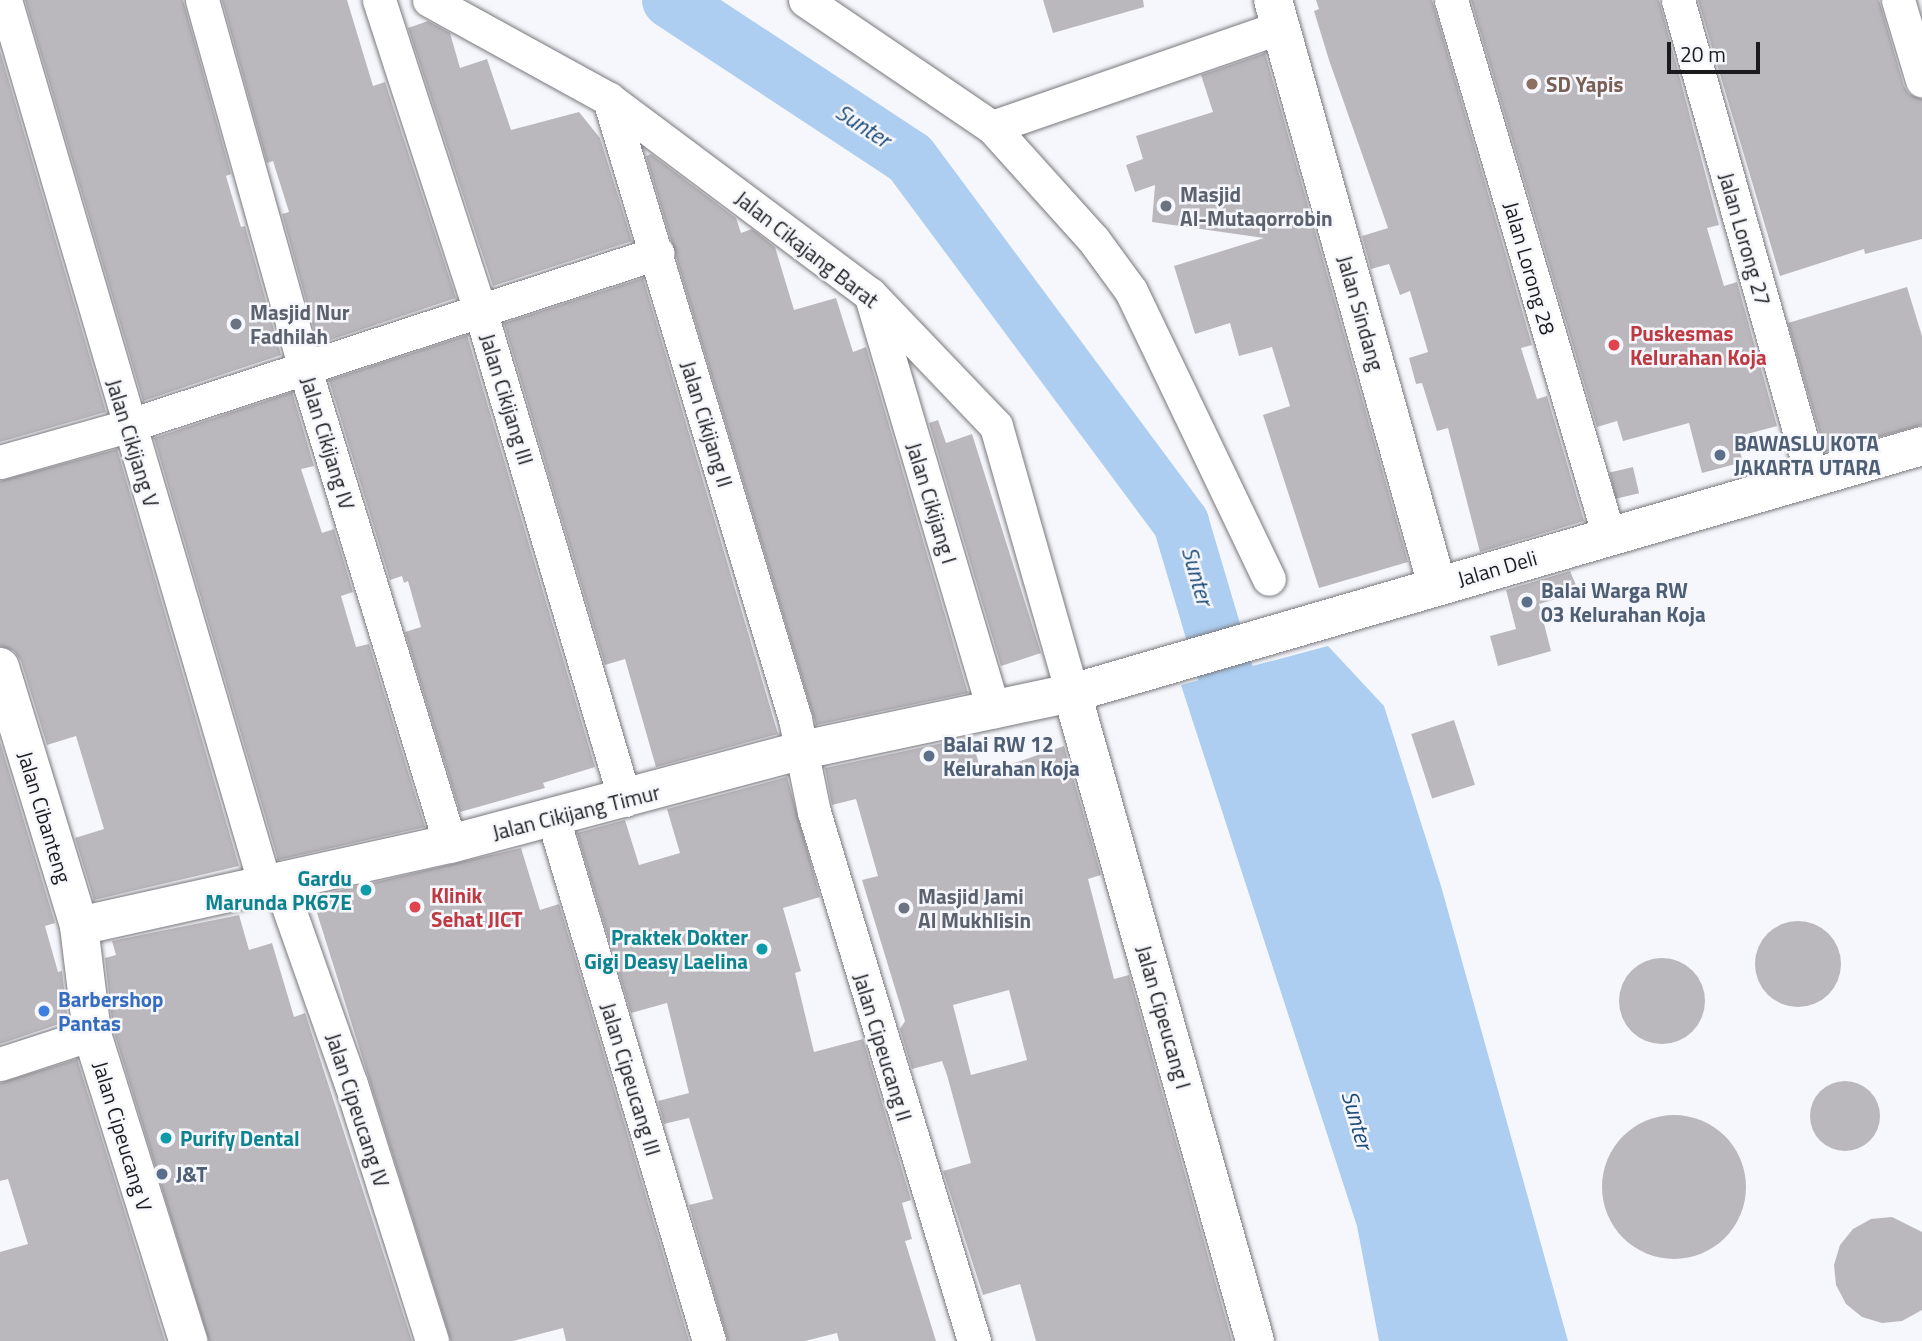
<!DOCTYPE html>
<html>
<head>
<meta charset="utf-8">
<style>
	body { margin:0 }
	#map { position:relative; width:1922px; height:1341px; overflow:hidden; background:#f6f7fc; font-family:"Titillium Web",sans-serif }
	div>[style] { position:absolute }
	.water>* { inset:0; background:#adcef0 }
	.river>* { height:56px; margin:-28px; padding:0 28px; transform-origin:28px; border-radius:28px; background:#adcef0 }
	.building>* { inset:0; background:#bbb8bd; transform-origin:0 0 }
	.round { border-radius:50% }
	.roads { filter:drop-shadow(0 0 2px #78787d) drop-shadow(0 0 2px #78787d) }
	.street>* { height:33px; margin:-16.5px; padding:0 16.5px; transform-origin:16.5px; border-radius:16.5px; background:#fff }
	.secondary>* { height:38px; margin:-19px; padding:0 19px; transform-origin:19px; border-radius:19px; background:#fff }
	.dots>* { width:19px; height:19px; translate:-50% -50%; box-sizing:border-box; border:4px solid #f6f7fc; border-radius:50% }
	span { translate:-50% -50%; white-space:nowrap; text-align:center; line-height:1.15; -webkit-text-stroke:5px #f6f7fc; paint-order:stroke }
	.education-label { font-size:21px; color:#785e54; font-weight:700 }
	.left { translate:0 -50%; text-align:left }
	.worship-label { font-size:21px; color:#5b616d; font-weight:700 }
	.street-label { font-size:21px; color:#1b1b1d }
	.health-label { font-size:21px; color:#be3a42; font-weight:700 }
	.service-label { font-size:21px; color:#4e5e75; font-weight:700 }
	.culture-label { font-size:21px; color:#0d838f; font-weight:700 }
	.right { translate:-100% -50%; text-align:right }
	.shop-label { font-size:21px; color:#366cbe; font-weight:700 }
	.water-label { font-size:23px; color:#1b4a76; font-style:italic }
	.scale { position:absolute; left:1667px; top:42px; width:93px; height:32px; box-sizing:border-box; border:4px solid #1b1b1d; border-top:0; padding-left:9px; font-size:21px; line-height:24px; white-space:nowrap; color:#1b1b1d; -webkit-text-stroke:5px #f6f7fc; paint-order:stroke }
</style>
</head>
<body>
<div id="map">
	<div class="water">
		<div style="clip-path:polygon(1328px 646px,1384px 706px,1441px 886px,1568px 1341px,1379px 1341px,1357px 1226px,1181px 685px)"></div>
	</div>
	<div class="river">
		<div style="left:670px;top:0;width:287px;rotate:33.4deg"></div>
		<div style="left:910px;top:158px;width:455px;rotate:53.4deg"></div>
		<div style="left:1181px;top:523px;width:233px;rotate:73.5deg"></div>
	</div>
	<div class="building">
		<div style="clip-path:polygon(25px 0,183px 0,231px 174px,226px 176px,241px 227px,245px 226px,281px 355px,143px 401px)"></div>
		<div style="clip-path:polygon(222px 0,347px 0,373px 86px,385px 82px,456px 298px,318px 344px,282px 214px,289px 212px,273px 161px,267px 163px)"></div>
		<div style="clip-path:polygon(1043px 0,1143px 0,1144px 7px,1053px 33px)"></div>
		<div style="clip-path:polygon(1316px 0,1432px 0,1532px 345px,1521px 348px,1537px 399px,1547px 396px,1584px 521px,1480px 552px,1448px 428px,1437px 431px,1422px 383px,1416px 384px,1409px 358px,1428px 352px,1410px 291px,1400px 295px,1389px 264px,1371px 269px,1362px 236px,1388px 228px,1329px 60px,1314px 11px,1319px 9px)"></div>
		<div style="clip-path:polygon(1471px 0,1659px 0,1719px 225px,1707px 228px,1724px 286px,1737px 282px,1777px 426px,1736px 437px,1743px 462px,1702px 473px,1689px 423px,1623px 441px,1617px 421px,1597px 427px)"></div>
		<div style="clip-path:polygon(1698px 0,1879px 0,1904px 86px,1909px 94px,1922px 99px,1922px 239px,1865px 254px,1864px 249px,1780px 276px)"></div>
		<div style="clip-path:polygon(428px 21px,450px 33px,460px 68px,487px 59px,511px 130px,579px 112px,600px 138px,632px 241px,493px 286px,408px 28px)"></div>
		<div style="clip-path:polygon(0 51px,106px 412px,0 442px)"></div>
		<div style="clip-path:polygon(1265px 53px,1408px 562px,1319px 588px,1263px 415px,1290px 406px,1272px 347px,1239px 356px,1230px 323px,1195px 334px,1174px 266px,1264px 238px,1152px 222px,1155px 185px,1135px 192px,1126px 165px,1143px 159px,1136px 136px,1213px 112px,1201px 75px)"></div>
		<div style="clip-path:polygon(651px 154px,736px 218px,741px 233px,752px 229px,775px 247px,794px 310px,836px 298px,853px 352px,866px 347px,968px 693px,816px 725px,646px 156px)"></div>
		<div style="clip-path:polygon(643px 278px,778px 734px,656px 767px,625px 659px,605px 665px,504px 323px)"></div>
		<div style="clip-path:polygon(1907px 287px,1922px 336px,1922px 425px,1825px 452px,1788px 323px)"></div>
		<div style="clip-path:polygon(467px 335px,595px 767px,543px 783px,545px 788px,460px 812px,405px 632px,421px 627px,408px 581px,404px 583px,402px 576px,390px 580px,329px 380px)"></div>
		<div style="clip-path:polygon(292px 392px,314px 466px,301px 469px,322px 533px,334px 529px,353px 592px,341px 596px,356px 647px,369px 644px,425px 827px,278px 860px,154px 438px)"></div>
		<div style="clip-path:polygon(938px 420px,946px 443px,972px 434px,1041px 653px,1001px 666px,929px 423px)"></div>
		<div style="clip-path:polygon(117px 449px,239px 866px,94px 900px,75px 838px,104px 829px,76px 736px,47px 745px,21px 661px,14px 651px,0 646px,0 481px)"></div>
		<div style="left:1633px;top:467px;width:27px;height:24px;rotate:77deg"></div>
		<div style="clip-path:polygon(1570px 571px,1579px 592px,1539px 604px,1551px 651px,1498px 666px,1490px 636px,1516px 629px,1506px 590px)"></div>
		<div style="left:1454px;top:720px;width:68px;height:45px;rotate:72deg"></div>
		<div style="clip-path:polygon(evenodd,971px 737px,982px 774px,1064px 746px,1101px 875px,1088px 879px,1114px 979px,1129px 975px,1232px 1341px,1036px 1341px,1020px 1284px,983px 1295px,943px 1171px,971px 1163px,947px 1075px,942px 1061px,912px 1069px,900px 1029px,905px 1021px,862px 880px,878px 876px,856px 799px,832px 805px,825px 768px,971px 737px,1009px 990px,1027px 1060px,971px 1075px,953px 1005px,1009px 990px)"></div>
		<div style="clip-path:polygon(0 742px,55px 923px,45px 926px,58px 972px,62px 971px,68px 1021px,0 1044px)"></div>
		<div style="clip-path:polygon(787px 777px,820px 897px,783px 908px,801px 971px,795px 973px,814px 1052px,863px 1039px,911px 1200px,902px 1203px,912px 1239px,905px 1241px,936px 1341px,839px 1341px,837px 1333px,805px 1341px,728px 1341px,689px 1205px,713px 1199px,689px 1118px,664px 1124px,658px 1101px,689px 1093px,667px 1003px,631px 1013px,577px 833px,625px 820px,639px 865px,680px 853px,667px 809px)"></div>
		<div style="clip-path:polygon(521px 848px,540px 910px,559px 904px,689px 1341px,566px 1341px,563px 1328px,513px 1341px,451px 1341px,312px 897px)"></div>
		<div style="clip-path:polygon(239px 915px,249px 950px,272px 943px,294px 1017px,305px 1013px,412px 1341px,209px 1341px,113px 1029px,105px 958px,116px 955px,112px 941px)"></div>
		<div class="round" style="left:1755px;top:921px;width:86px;height:86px"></div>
		<div class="round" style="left:1619px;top:958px;width:86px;height:86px"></div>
		<div style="clip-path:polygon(77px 1059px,165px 1341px,0 1341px,0 1252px,28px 1244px,8px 1179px,0 1181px,0 1083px)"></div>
		<div class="round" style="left:1810px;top:1081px;width:70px;height:70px"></div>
		<div class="round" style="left:1602px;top:1115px;width:144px;height:144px"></div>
		<div style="clip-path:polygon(1892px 1217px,1922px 1232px,1922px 1310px,1902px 1321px,1882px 1323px,1862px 1317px,1846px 1304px,1836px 1285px,1834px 1265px,1840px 1245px,1853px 1229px,1871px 1219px)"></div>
	</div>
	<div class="roads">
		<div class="street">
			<div style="left:5px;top:0;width:922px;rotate:73.63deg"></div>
			<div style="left:202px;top:0;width:380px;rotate:74.4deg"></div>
			<div style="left:304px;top:366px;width:500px;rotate:73deg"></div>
			<div style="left:379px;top:0;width:326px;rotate:72deg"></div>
			<div style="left:480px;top:310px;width:511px;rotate:73.52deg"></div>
			<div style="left:429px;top:0;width:205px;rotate:28.8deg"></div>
			<div style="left:609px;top:99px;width:326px;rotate:36.8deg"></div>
			<div style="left:870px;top:294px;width:182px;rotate:46.3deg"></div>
			<div style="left:996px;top:426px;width:278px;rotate:74.1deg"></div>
			<div style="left:805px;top:0;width:226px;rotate:34.2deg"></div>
			<div style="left:992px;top:127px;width:306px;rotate:-19.1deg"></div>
			<div style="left:1451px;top:0;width:560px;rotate:73.6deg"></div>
			<div style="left:1678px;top:0;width:496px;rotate:74.3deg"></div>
			<div style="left:1898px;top:0;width:84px;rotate:73.3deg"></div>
			<div style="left:609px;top:99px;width:647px;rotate:73.3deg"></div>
			<div style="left:795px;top:719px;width:95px;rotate:78.5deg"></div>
			<div style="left:814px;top:812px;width:553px;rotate:73.17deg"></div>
			<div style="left:992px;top:127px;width:151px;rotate:48deg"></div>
			<div style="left:1093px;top:239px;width:64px;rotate:53.8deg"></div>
			<div style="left:1131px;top:291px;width:319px;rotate:64.4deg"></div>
			<div style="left:872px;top:300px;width:429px;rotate:73.5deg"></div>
			<div style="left:0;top:462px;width:132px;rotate:-15.8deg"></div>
			<div style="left:127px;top:426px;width:558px;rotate:-18.08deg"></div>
			<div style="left:553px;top:818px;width:546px;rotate:73.39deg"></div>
			<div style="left:279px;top:881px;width:215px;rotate:70.5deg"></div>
			<div style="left:351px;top:1084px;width:269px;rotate:72.5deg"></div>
			<div style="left:0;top:1064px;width:97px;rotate:-18.1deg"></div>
		</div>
		<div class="secondary">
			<div style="left:1273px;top:0;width:608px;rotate:74.34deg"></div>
			<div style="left:0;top:667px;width:271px;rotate:73deg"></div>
			<div style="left:79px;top:926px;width:109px;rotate:83.1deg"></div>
			<div style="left:92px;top:1034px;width:322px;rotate:72.6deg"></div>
			<div style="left:1072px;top:693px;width:673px;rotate:74.23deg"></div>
			<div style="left:79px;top:926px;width:380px;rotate:-12.5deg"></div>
			<div style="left:450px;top:844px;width:365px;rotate:-14.9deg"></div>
			<div style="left:803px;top:750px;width:275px;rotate:-12deg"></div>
			<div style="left:1072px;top:693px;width:885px;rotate:-16.2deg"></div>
		</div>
	</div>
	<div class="dots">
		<div style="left:1532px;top:84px;background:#8d6e63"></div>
		<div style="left:1166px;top:206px;background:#6b7280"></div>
		<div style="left:236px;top:324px;background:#6b7280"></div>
		<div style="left:1614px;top:345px;background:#e0444e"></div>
		<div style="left:1720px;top:455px;background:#5c6f8a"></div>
		<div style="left:1527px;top:602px;background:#5c6f8a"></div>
		<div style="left:929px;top:756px;background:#5c6f8a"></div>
		<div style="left:366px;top:890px;background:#0f9aa8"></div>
		<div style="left:415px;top:907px;background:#e0444e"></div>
		<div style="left:904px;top:908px;background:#6b7280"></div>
		<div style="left:762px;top:949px;background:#0f9aa8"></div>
		<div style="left:44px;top:1011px;background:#3f7fe0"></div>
		<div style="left:166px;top:1138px;background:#0f9aa8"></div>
		<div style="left:162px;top:1174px;background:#5c6f8a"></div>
	</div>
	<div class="education-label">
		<span class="left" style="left:1546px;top:84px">SD Yapis</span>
	</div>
	<div class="worship-label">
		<span class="left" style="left:1180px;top:206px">Masjid<br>Al-Mutaqorrobin</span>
		<span class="left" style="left:250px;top:324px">Masjid Nur<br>Fadhilah</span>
		<span class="left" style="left:918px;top:908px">Masjid Jami<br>Al Mukhlisin</span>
	</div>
	<div class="street-label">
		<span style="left:1745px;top:239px;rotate:74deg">Jalan Lorong 27</span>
		<span style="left:807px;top:249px;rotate:38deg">Jalan Cikajang Barat</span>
		<span style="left:1530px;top:268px;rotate:74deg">Jalan Lorong 28</span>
		<span style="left:1361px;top:313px;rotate:74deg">Jalan Sindang</span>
		<span style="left:507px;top:399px;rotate:73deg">Jalan Cikijang III</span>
		<span style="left:707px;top:424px;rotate:73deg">Jalan Cikijang II</span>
		<span style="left:133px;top:443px;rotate:73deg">Jalan Cikijang V</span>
		<span style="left:328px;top:443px;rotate:73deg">Jalan Cikijang IV</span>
		<span style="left:932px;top:503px;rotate:73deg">Jalan Cikijang I</span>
		<span style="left:1497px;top:568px;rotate:-16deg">Jalan Deli</span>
		<span style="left:576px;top:812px;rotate:-14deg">Jalan Cikijang Timur</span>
		<span style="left:45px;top:817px;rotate:73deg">Jalan Cibanteng</span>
		<span style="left:1164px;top:1017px;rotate:74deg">Jalan Cipeucang I</span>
		<span style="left:883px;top:1047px;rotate:73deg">Jalan Cipeucang II</span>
		<span style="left:631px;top:1079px;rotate:73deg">Jalan Cipeucang III</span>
		<span style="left:358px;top:1110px;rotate:72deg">Jalan Cipeucang IV</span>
		<span style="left:123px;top:1136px;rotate:73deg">Jalan Cipeucang V</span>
	</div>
	<div class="health-label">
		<span class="left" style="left:1630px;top:345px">Puskesmas<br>Kelurahan Koja</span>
		<span class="left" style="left:431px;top:907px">Klinik<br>Sehat JICT</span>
	</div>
	<div class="service-label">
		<span class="left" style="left:1734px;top:455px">BAWASLU KOTA<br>JAKARTA UTARA</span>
		<span class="left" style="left:1541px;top:602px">Balai Warga RW<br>03 Kelurahan Koja</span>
		<span class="left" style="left:943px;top:756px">Balai RW 12<br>Kelurahan Koja</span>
		<span class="left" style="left:176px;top:1174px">J&amp;T</span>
	</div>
	<div class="culture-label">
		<span class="right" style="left:352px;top:890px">Gardu<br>Marunda PK67E</span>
		<span class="right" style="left:748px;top:949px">Praktek Dokter<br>Gigi Deasy Laelina</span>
		<span class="left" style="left:180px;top:1138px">Purify Dental</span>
	</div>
	<div class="shop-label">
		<span class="left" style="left:58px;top:1011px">Barbershop<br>Pantas</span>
	</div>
	<div class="water-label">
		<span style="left:863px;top:126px;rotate:33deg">Sunter</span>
		<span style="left:1197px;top:576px;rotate:74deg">Sunter</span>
		<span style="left:1357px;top:1120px;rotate:74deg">Sunter</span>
	</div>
	<div class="scale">20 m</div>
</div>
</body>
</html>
